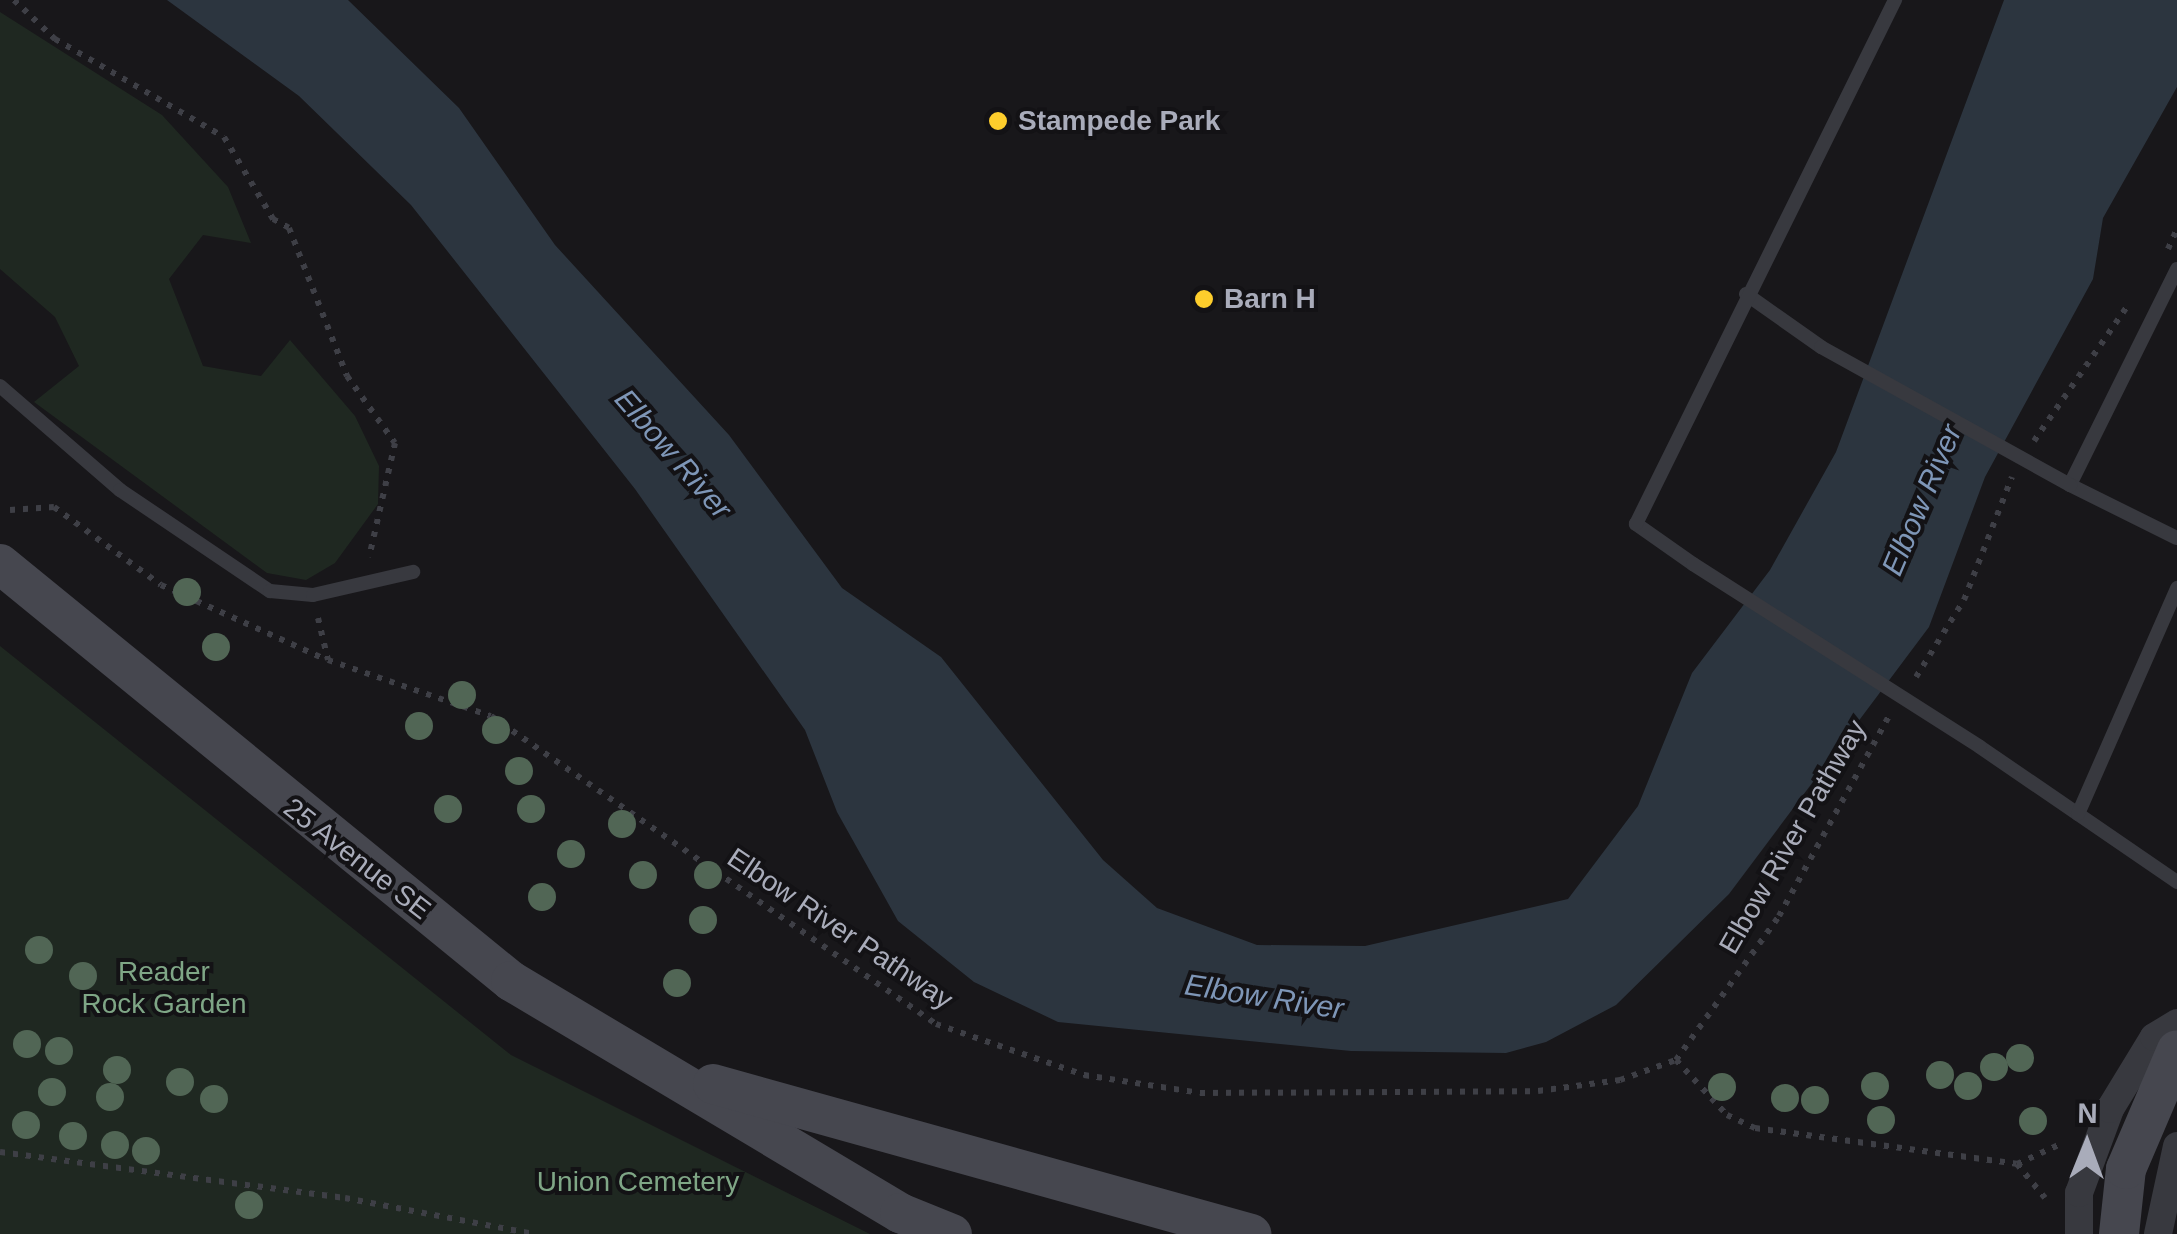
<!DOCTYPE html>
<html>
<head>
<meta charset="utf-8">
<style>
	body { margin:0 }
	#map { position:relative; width:2177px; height:1234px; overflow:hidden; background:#18171a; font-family:Arial,sans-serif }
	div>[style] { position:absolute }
	.green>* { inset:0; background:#1f2821 }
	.water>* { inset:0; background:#2c353f }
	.path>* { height:6px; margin-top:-3px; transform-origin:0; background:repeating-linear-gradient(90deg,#3e3f46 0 5px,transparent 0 13px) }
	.lane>* { height:14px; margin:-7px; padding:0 7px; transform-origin:7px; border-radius:7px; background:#38393f }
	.street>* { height:28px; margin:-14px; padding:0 14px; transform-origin:14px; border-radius:14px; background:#38393f }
	.secondary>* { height:40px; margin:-20px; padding:0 20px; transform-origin:20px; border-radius:20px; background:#46474f }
	.lane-bridge>* { height:14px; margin:-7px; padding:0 7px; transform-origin:7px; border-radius:7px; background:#38393f }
	.trees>* { width:28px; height:28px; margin:-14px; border-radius:50%; background:#516655 }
	.dots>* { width:28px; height:28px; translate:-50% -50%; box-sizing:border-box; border:5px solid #131215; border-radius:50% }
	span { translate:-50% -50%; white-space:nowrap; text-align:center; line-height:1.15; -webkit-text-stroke:8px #131215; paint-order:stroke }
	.poi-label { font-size:28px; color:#a9acba; font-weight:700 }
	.left { translate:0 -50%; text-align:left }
	.street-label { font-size:28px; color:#a9acba }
	.park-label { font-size:28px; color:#7fa686 }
	.water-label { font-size:30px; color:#7e96b7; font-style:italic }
	.north { position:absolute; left:2037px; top:1094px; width:100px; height:100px; -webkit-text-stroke:8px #131215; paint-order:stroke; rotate:1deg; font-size:28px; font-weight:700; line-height:40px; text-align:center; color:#a9acba }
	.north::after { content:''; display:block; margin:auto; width:35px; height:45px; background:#a9acba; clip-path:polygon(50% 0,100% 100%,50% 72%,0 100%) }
</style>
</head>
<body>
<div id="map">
	<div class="green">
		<div style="clip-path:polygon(0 12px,162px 115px,228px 187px,251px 243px,203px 235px,169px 279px,203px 366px,261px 376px,290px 340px,355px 416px,379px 466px,378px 504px,335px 563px,306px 580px,267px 573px,34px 402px,79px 366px,55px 317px,0 269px)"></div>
		<div style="clip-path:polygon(0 646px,511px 1055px,870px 1234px,0 1234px)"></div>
	</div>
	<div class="water">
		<div style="clip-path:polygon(167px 0,348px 0,459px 108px,555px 245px,729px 435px,842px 588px,941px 657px,1103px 860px,1157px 908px,1257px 945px,1365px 946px,1568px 899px,1638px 806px,1692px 673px,1770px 570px,1836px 452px,2004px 0,2177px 0,2177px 87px,2103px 218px,2093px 279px,1985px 477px,1929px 627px,1729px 894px,1616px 1005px,1546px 1042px,1506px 1053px,1351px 1051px,1058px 1022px,974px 982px,898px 921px,837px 812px,805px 730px,635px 489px,411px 205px,299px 96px)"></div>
	</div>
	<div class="path">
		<div style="left:14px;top:0;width:57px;rotate:43.6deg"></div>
		<div style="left:55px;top:39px;width:195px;rotate:30.1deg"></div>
		<div style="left:224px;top:137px;width:96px;rotate:59.1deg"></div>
		<div style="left:273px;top:219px;width:18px;rotate:29deg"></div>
		<div style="left:289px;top:228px;width:159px;rotate:68.6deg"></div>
		<div style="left:347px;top:376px;width:82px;rotate:54.4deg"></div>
		<div style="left:395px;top:443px;width:117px;rotate:102.8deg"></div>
		<div style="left:2168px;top:249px;width:22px;rotate:-66deg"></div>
		<div style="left:2034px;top:441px;width:162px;rotate:-55.3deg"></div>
		<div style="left:10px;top:510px;width:44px;rotate:-3.9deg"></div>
		<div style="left:54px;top:507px;width:132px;rotate:36.1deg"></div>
		<div style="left:161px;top:585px;width:182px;rotate:24.3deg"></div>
		<div style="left:318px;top:618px;width:43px;rotate:76.6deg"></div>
		<div style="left:328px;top:660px;width:172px;rotate:19deg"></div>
		<div style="left:491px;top:716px;width:541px;rotate:34.69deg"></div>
		<div style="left:936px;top:1024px;width:157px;rotate:19deg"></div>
		<div style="left:1084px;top:1075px;width:117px;rotate:8.8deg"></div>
		<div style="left:1200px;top:1093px;width:338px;rotate:-0.3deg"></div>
		<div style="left:1538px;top:1091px;width:83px;rotate:-7.6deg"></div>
		<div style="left:1620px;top:1080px;width:59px;rotate:-19.7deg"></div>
		<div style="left:1676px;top:1060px;width:177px;rotate:-54.4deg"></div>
		<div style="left:1779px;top:916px;width:228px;rotate:-61.2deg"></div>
		<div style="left:1916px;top:677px;width:91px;rotate:-58.1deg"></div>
		<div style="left:1964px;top:600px;width:132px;rotate:-68.7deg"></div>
		<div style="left:1676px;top:1060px;width:75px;rotate:47.2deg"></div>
		<div style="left:1727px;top:1115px;width:31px;rotate:25deg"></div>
		<div style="left:1755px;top:1128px;width:264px;rotate:7.8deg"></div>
		<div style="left:2017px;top:1164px;width:44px;rotate:50.5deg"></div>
		<div style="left:0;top:1152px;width:348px;rotate:7.6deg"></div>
		<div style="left:345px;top:1198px;width:192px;rotate:10.8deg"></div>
		<div style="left:2017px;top:1164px;width:51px;rotate:-24.5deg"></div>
	</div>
	<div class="lane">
		<div style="left:2177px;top:269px;width:241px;rotate:116.4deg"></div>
		<div style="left:2070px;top:485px;width:119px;rotate:26.4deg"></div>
		<div style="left:1746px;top:294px;width:92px;rotate:35.2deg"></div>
		<div style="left:0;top:386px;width:159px;rotate:40.9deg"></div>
		<div style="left:120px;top:490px;width:181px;rotate:34deg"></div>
		<div style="left:270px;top:591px;width:43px;rotate:5.3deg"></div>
		<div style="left:313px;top:595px;width:103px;rotate:-13deg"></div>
		<div style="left:1693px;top:564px;width:70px;rotate:-144.9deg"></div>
		<div style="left:1636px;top:524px;width:585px;rotate:-63.7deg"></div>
		<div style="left:1980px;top:747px;width:239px;rotate:34.4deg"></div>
		<div style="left:2078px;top:814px;width:247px;rotate:-66.3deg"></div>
	</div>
	<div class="street">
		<div style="left:2079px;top:1234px;width:41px;rotate:-90deg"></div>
		<div style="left:2079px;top:1193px;width:90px;rotate:-69.7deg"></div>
		<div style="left:2110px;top:1109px;width:84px;rotate:-58.6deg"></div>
		<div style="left:2154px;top:1037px;width:27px;rotate:-31deg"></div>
		<div style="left:2158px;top:1234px;width:90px;rotate:-77.8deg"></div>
	</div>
	<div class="secondary">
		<div style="left:0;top:564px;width:660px;rotate:39.22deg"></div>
		<div style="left:511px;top:981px;width:453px;rotate:30.8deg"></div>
		<div style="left:900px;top:1213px;width:56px;rotate:22deg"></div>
		<div style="left:713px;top:1084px;width:559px;rotate:15.58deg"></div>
		<div style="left:2119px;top:1234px;width:65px;rotate:-83.9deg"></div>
		<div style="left:2126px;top:1169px;width:129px;rotate:-66.8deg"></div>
	</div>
	<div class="lane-bridge">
		<div style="left:1821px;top:347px;width:285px;rotate:29deg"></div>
		<div style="left:1693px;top:564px;width:340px;rotate:32.5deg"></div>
	</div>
	<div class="trees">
		<div style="left:187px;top:592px"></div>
		<div style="left:216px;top:647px"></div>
		<div style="left:462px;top:695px"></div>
		<div style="left:419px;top:726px"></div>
		<div style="left:496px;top:730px"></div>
		<div style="left:519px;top:771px"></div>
		<div style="left:448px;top:809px"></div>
		<div style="left:531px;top:809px"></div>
		<div style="left:622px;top:824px"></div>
		<div style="left:571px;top:854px"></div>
		<div style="left:643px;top:875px"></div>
		<div style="left:708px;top:875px"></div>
		<div style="left:542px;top:897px"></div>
		<div style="left:703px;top:920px"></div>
		<div style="left:39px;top:950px"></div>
		<div style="left:83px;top:976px"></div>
		<div style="left:677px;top:983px"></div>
		<div style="left:27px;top:1044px"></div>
		<div style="left:59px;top:1051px"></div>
		<div style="left:2020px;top:1058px"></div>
		<div style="left:1994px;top:1067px"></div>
		<div style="left:117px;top:1070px"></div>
		<div style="left:1940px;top:1075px"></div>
		<div style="left:180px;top:1082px"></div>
		<div style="left:1875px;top:1086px"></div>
		<div style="left:1968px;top:1086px"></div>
		<div style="left:1722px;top:1087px"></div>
		<div style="left:52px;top:1092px"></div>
		<div style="left:110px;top:1097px"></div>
		<div style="left:1785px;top:1098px"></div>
		<div style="left:214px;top:1099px"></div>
		<div style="left:1815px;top:1100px"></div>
		<div style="left:1881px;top:1120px"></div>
		<div style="left:2033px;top:1121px"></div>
		<div style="left:26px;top:1125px"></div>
		<div style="left:73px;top:1136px"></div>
		<div style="left:115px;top:1145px"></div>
		<div style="left:146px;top:1151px"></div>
		<div style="left:249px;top:1205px"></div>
	</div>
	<div class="dots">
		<div style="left:998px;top:121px;background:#fdcd2c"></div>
		<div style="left:1204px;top:299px;background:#fdcd2c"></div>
	</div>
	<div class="poi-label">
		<span class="left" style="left:1018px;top:121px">Stampede Park</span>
		<span class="left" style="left:1224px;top:299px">Barn H</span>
	</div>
	<div class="street-label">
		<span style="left:1793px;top:837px;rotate:-60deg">Elbow River Pathway</span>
		<span style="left:357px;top:859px;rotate:38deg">25 Avenue SE</span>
		<span style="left:840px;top:929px;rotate:34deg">Elbow River Pathway</span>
	</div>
	<div class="park-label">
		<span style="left:164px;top:988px">Reader<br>Rock Garden</span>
		<span style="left:638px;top:1182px">Union Cemetery</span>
	</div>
	<div class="water-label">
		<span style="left:673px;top:454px;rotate:49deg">Elbow River</span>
		<span style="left:1922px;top:500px;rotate:-67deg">Elbow River</span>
		<span style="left:1264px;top:997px;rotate:9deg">Elbow River</span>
	</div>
	<div class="north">N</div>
</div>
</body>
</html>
